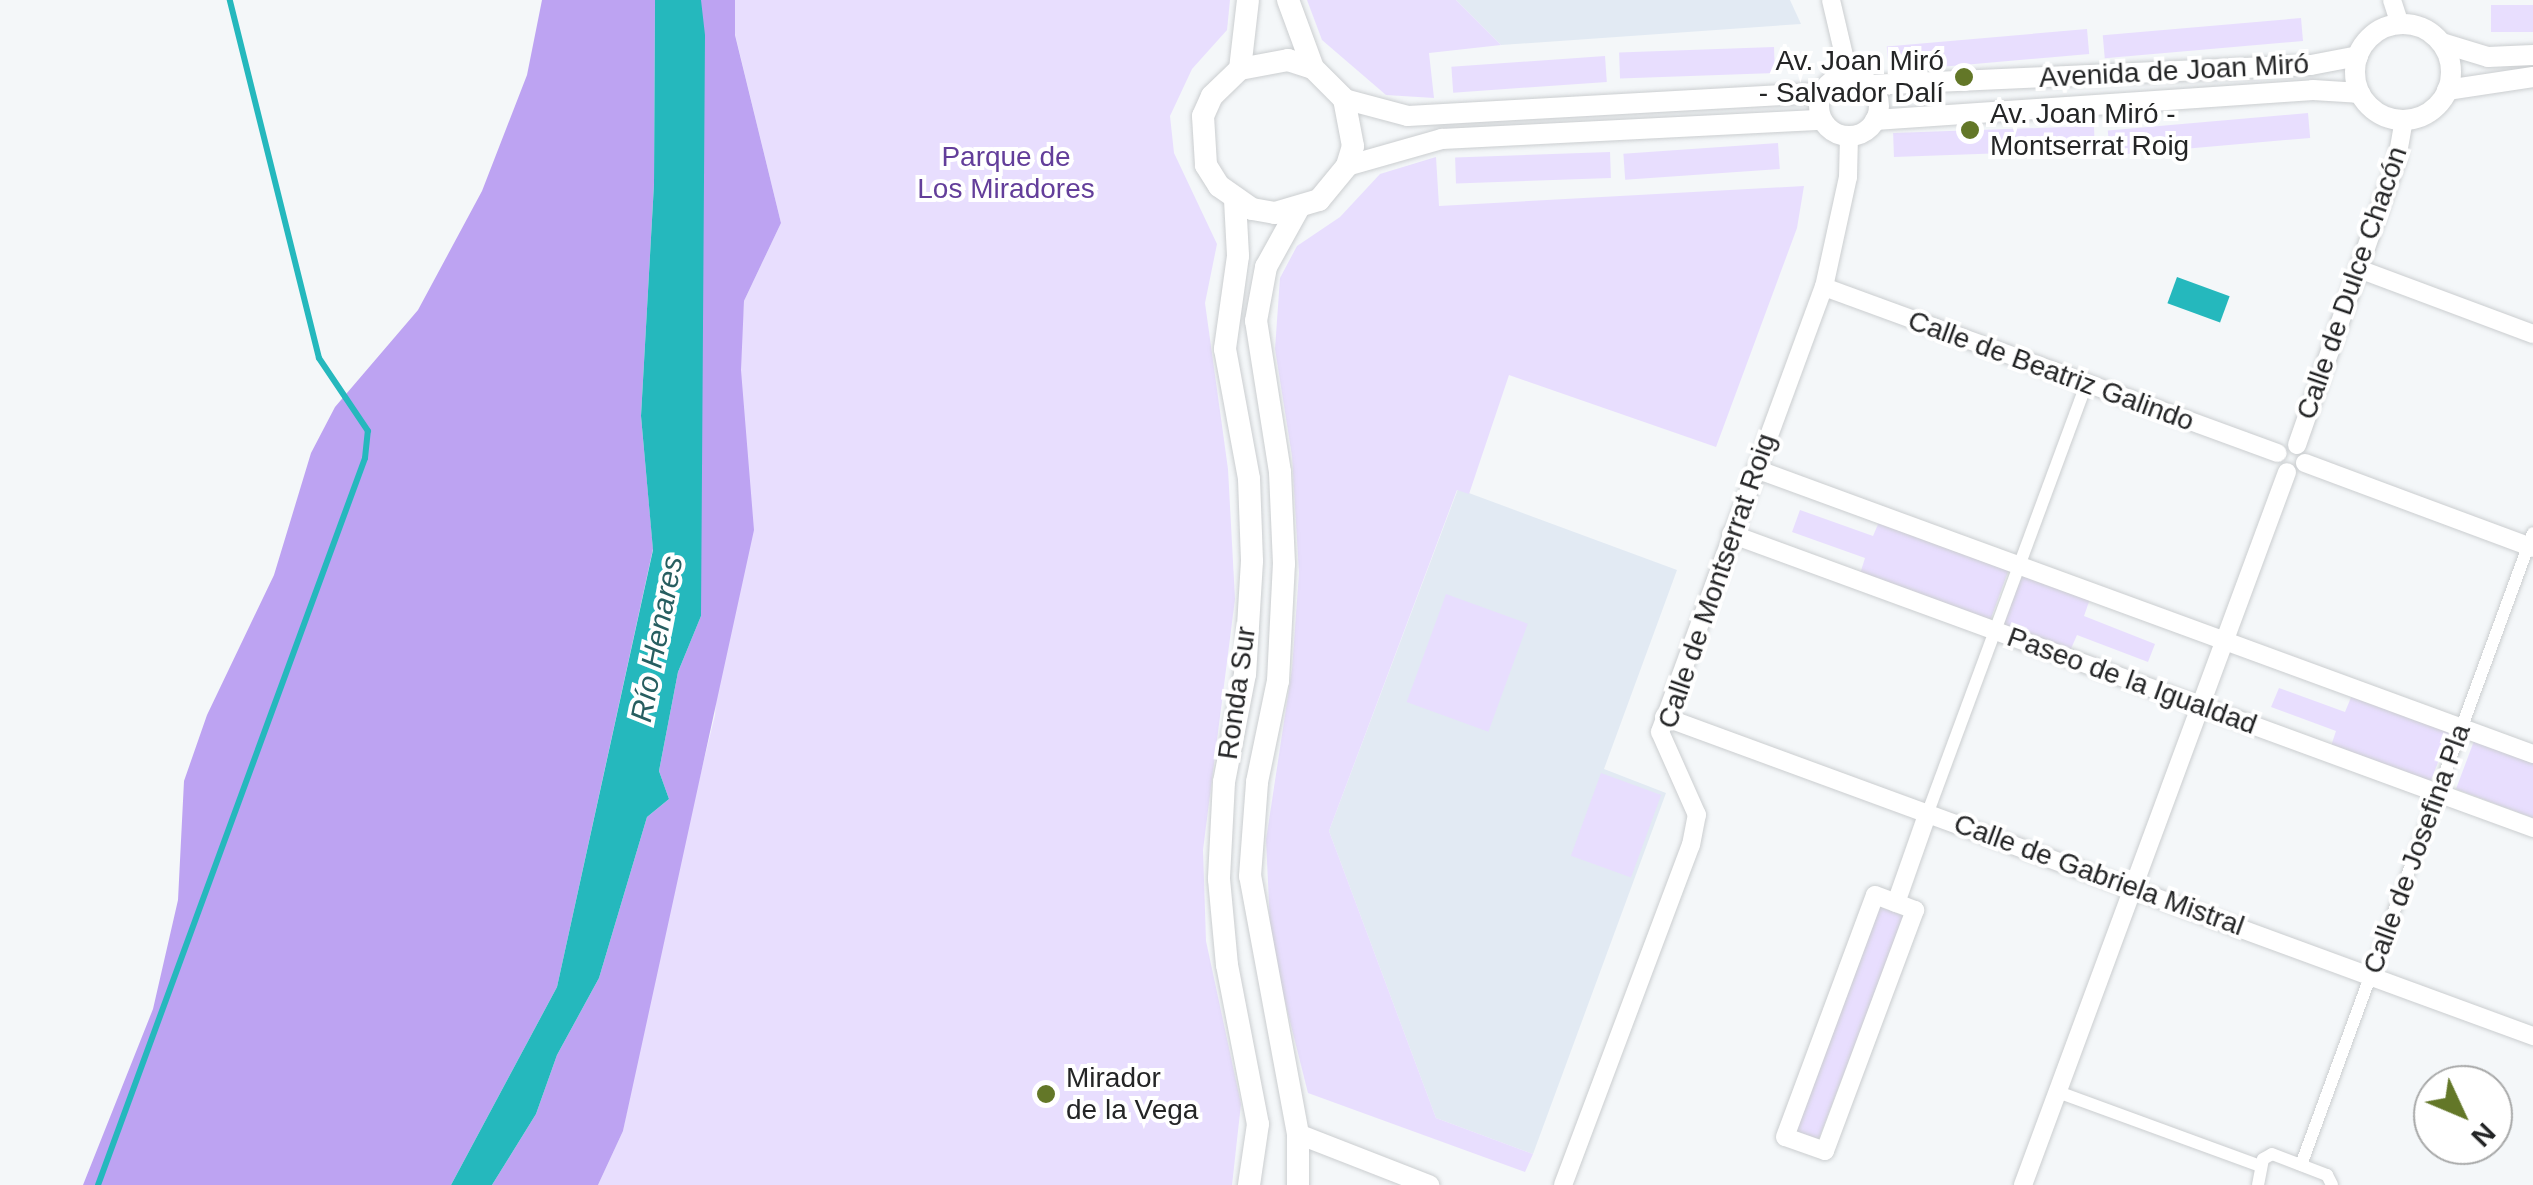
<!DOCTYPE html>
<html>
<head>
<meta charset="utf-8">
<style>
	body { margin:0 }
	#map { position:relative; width:2533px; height:1185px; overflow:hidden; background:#f4f7f9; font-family:Arial,sans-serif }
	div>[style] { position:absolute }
	.built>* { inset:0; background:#e2eaf3 }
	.green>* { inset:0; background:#e8defe; transform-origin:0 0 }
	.forest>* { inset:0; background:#bda3f2 }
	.water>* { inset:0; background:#25b8bd; transform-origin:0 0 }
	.stream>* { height:6px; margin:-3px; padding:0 3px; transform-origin:3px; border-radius:3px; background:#25b8bd }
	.roads { filter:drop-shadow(0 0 2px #cbced0) drop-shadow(0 0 2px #cbced0) }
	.pedestrian>* { height:12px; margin:-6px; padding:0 6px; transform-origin:6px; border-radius:6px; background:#fff }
	.minor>* { height:18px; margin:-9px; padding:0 9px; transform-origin:9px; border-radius:9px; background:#fff }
	.tertiary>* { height:20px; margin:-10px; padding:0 10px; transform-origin:10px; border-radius:10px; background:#fff }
	.tertiary>.ring { margin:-10px; padding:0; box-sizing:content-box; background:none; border:20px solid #fff; border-radius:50% }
	.secondary>* { height:22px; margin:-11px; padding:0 11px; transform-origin:11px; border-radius:11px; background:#fff }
	.dots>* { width:28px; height:28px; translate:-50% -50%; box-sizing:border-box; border:5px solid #fff; border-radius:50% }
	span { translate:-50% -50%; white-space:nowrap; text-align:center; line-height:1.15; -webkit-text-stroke:8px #fff; paint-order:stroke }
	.poi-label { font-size:28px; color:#242526 }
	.right { translate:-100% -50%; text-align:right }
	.left { translate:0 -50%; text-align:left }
	.street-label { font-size:28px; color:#242526 }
	.park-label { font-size:28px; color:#633e9a }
	.water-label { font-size:30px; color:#275e60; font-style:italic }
	.north { position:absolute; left:2413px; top:1065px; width:100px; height:100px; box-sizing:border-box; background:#fff; border:2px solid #a7a8a8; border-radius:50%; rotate:134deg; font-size:28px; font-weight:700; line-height:40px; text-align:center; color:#242526 }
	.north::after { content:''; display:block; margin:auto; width:35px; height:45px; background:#637728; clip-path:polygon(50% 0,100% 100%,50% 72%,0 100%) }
</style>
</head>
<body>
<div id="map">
	<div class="built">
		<div style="clip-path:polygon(1456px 0,1790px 0,1801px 24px,1501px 45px)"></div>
		<div style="clip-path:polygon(1458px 489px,1677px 570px,1604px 769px,1666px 793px,1533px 1154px,1436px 1118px,1329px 831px)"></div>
	</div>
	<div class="green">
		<div style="clip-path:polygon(735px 0,1230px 0,1227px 30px,1192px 69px,1170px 116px,1174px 153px,1217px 244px,1205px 303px,1228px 469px,1235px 599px,1203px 850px,1206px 941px,1241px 1104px,1232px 1185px,598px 1185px,623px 1131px,661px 935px,715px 715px,744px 301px,781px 223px,735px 34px)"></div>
		<div style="clip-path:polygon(1307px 0,1456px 0,1501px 45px,1429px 53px,1434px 98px,1386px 95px,1322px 40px)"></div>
		<div style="left:2533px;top:5px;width:27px;height:42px;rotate:90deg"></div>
		<div style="left:2301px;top:18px;width:23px;height:199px;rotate:85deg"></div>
		<div style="left:2087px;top:29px;width:25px;height:201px;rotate:85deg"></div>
		<div style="left:1774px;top:47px;width:26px;height:155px;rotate:88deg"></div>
		<div style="left:1605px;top:56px;width:26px;height:154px;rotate:86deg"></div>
		<div style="left:2308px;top:113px;width:25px;height:201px;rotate:85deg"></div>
		<div style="left:2094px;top:126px;width:24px;height:201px;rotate:88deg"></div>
		<div style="left:1778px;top:143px;width:26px;height:155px;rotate:86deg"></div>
		<div style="left:1610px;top:152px;width:26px;height:155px;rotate:88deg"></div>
		<div style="clip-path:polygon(1436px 157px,1439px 206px,1804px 186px,1797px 228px,1716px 447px,1509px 375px,1469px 494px,1457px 490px,1329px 831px,1436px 1118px,1533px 1154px,1525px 1172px,1308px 1093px,1271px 946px,1266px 840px,1292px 669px,1299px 573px,1292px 456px,1275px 349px,1280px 278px,1297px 246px,1340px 217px,1380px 174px)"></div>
		<div style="clip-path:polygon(1800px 510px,1873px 536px,1879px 522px,2009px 569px,1990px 621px,1860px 574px,1865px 558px,1792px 532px)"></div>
		<div style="clip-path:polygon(2023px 574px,2090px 599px,2084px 616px,2155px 644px,2148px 662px,2077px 635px,2070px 651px,2002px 625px)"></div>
		<div style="left:1446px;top:594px;width:87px;height:115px;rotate:20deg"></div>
		<div style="clip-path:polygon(2279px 688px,2345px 712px,2352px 695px,2450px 731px,2430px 783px,2331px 746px,2336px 731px,2271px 707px)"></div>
		<div style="clip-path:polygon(2474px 741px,2533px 763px,2533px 818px,2456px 789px)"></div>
		<div style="left:1601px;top:773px;width:64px;height:88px;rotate:20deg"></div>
		<div style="left:1880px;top:907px;width:26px;height:239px;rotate:21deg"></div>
	</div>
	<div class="forest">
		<div style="clip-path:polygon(542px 0,655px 0,654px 184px,641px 416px,653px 549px,557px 987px,451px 1185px,83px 1185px,153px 1009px,178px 900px,184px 781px,207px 715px,274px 575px,311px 453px,335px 407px,418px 310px,482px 191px,527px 75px)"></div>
		<div style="clip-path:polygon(701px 0,735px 0,735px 35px,781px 223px,744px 301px,741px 370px,754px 530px,623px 1131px,598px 1185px,492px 1185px,536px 1114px,557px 1055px,599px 978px,647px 817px,669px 799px,659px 771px,678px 672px,701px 616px)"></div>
	</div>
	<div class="water">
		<div style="clip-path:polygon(655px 0,701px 0,705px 35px,701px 616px,678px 672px,659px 771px,669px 799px,647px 817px,599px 978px,557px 1055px,536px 1114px,492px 1185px,451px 1185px,557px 987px,653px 550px,641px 416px,654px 184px)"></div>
		<div style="left:2177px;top:277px;width:56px;height:28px;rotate:20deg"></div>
	</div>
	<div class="stream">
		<div style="left:98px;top:1185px;width:774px;rotate:-69.83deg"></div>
		<div style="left:365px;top:458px;width:27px;rotate:-84deg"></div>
		<div style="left:368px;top:431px;width:88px;rotate:-123.9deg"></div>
		<div style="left:319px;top:358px;width:369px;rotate:-104deg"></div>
	</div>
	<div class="roads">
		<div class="pedestrian">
			<div style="left:1928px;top:812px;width:456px;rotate:-69.7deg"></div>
			<div style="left:2058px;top:1092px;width:215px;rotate:20.1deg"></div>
			<div style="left:2301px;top:1165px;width:673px;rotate:-69.84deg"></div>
			<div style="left:2258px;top:1185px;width:26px;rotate:-79deg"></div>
			<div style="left:2263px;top:1159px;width:10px;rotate:-29deg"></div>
			<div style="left:2272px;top:1154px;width:59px;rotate:20.9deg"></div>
			<div style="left:2327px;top:1175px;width:11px;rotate:63deg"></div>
		</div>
		<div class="minor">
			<div style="left:1831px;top:0;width:79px;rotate:76.8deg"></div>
			<div style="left:2392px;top:0;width:25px;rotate:72deg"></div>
			<div style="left:2359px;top:269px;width:186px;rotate:20.5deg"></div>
			<div style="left:1824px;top:287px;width:483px;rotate:20.1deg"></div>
			<div style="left:2297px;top:445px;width:303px;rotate:-70.7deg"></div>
			<div style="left:2397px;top:159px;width:40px;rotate:-80deg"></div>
			<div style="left:2305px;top:463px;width:243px;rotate:20.4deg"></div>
			<div style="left:1756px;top:469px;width:828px;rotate:20.14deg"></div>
			<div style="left:1731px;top:534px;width:854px;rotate:20.13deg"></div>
			<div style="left:1664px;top:717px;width:926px;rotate:20.16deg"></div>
			<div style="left:1875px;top:895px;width:43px;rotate:20.6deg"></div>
			<div style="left:1915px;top:910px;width:257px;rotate:110.5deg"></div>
			<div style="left:1825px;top:1151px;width:42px;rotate:-160.7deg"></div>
			<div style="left:1785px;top:1137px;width:258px;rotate:-69.6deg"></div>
			<div style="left:1896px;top:903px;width:96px;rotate:-70.6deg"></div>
			<div style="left:1563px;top:1185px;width:363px;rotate:-69.4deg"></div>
			<div style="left:1691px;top:845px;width:31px;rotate:-79deg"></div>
			<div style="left:1697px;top:815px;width:91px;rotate:-114deg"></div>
			<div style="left:1660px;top:732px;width:474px;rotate:-69.8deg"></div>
			<div style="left:1824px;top:287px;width:113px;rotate:-77.7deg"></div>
			<div style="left:1848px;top:177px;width:40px;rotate:-88.6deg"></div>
			<div style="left:2023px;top:1185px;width:760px;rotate:-69.68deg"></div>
		</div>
		<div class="tertiary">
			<div class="ring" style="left:2355px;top:24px;width:76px;height:76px"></div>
			<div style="left:2442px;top:43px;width:48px;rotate:16.9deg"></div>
			<div style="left:2488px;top:57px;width:45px;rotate:-2.5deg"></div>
			<div class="ring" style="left:1819px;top:76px;width:40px;height:40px"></div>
			<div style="left:1869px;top:85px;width:442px;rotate:-2.6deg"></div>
			<div style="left:2311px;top:65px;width:48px;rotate:-10.8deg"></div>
			<div style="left:2447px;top:90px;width:87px;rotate:-8.6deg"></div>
			<div style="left:1344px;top:99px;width:66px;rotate:14.9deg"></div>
			<div style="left:1408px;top:116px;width:415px;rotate:-3.2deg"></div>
			<div style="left:1875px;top:120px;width:439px;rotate:-3.9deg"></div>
			<div style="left:2313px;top:90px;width:47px;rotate:3.7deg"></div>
			<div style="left:1347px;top:166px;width:99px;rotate:-15.9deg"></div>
			<div style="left:1442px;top:139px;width:380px;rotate:-2.9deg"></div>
			<div style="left:1298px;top:1134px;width:141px;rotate:21.3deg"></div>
		</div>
		<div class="secondary">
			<div style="left:1288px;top:0;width:72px;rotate:69.8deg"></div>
			<div style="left:1240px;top:69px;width:49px;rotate:-10.6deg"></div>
			<div style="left:1288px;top:60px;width:26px;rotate:18deg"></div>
			<div style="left:1313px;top:68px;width:44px;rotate:45deg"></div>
			<div style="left:1344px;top:99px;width:48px;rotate:79.2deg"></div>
			<div style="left:1353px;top:146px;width:21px;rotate:107deg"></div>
			<div style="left:1347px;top:166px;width:44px;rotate:129.5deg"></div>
			<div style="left:1319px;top:200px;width:46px;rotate:163.5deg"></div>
			<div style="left:1275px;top:213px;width:23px;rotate:-170deg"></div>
			<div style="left:1252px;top:209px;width:40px;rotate:-145.1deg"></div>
			<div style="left:1219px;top:186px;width:25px;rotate:-122deg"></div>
			<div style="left:1206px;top:165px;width:49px;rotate:-93.5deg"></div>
			<div style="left:1203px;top:116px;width:22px;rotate:-66deg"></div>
			<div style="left:1212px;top:96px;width:39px;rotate:-44deg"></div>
			<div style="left:1240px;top:69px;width:69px;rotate:-83.4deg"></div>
			<div style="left:1235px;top:200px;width:56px;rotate:86.9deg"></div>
			<div style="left:1238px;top:256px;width:94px;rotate:98deg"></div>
			<div style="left:1225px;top:349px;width:132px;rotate:79.5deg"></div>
			<div style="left:1249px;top:479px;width:82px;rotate:87.9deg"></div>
			<div style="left:1252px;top:561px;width:113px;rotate:93.5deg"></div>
			<div style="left:1245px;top:674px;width:110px;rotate:101deg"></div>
			<div style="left:1224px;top:782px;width:97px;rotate:93deg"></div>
			<div style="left:1219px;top:879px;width:86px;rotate:84.7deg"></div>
			<div style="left:1227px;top:965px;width:162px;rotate:79deg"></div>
			<div style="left:1258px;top:1124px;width:62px;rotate:98.4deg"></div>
			<div style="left:1298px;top:1185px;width:51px;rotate:-90deg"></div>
			<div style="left:1298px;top:1134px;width:262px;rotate:-100.5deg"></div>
			<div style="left:1250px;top:876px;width:94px;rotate:-85.7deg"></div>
			<div style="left:1257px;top:782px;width:103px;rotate:-78.3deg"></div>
			<div style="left:1278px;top:681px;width:117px;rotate:-87.1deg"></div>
			<div style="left:1284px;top:564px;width:92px;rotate:-92.5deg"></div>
			<div style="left:1280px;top:472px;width:153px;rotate:-99deg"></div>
			<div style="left:1256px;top:321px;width:55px;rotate:-79.5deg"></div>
			<div style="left:1266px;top:267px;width:66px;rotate:-61.1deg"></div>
		</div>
	</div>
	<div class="dots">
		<div style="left:1964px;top:77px;background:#637728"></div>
		<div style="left:1970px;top:130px;background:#637728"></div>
		<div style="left:1046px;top:1094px;background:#637728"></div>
	</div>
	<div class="poi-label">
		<span class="right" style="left:1944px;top:77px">Av. Joan Miró<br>- Salvador Dalí</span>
		<span class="left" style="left:1990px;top:130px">Av. Joan Miró -<br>Montserrat Roig</span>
		<span class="left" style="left:1066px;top:1094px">Mirador<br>de la Vega</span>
	</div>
	<div class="street-label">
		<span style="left:2174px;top:71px;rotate:-3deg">Avenida de Joan Miró</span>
		<span style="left:2352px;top:283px;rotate:-71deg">Calle de Dulce Chacón</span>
		<span style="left:2051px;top:371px;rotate:20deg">Calle de Beatriz Galindo</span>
		<span style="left:1717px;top:581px;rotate:-71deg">Calle de Montserrat Roig</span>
		<span style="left:2132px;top:681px;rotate:20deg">Paseo de la Igualdad</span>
		<span style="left:1237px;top:693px;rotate:-82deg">Ronda Sur</span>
		<span style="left:2417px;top:849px;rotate:-70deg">Calle de Josefina Pla</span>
		<span style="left:2099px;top:875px;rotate:20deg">Calle de Gabriela Mistral</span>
	</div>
	<div class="park-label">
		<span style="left:1006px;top:173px">Parque de<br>Los Miradores</span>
	</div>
	<div class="water-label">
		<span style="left:657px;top:639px;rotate:-79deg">Río Henares</span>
	</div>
	<div class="north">N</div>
</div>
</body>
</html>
